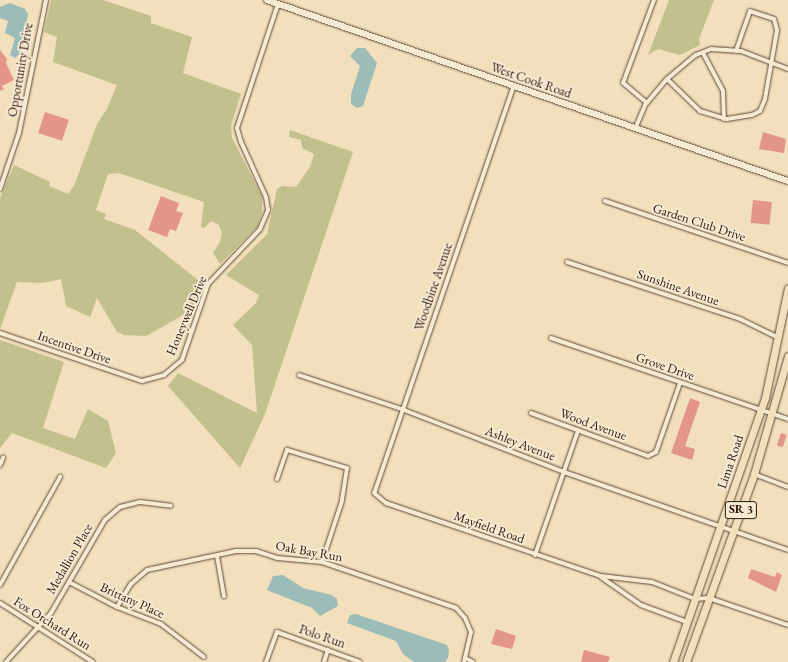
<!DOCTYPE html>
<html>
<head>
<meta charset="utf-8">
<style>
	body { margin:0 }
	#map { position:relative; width:788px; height:662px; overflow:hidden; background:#f2dfbc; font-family:"EB Garamond",serif }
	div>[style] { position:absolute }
	.green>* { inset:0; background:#c2c08c }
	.water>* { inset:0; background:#9cbcb7 }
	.building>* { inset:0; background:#e39588; transform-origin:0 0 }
	.roads { filter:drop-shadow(0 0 1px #5c4937) drop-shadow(0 0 1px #5c4937) }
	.street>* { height:4px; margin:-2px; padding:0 2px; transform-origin:2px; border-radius:2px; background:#f7ead3 }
	.secondary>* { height:5.5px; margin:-2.75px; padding:0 2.75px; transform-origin:2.75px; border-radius:2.75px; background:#f7ead3 }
	.highway>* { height:7px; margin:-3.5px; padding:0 3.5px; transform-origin:3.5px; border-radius:3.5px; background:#f2dfbc }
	span { translate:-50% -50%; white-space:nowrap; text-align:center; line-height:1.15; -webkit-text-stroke:4px #f7ead3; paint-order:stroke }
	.shield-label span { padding:1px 3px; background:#f7ead3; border:1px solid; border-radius:3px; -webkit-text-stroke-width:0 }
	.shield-label { font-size:12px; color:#2a170b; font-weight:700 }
	.street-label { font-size:13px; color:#2a170b }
</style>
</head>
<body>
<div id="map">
	<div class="green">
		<div style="clip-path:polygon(51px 0,103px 0,151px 16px,151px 23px,192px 37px,183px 73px,241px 94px,231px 125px,232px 138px,262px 196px,262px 212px,258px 226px,220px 264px,213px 253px,220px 242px,222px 232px,218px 224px,211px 221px,204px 228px,201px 227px,204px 202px,119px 173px,108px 174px,96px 210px,106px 214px,104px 219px,135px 230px,203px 284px,192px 310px,146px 336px,124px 335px,117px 332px,97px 298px,90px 317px,66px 306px,61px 279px,43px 283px,17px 282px,0 329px,0 198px,14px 165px,50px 182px,49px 186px,68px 194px,74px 186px,97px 124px,107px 109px,117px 85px,53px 62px,57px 37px,44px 32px)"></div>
		<div style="clip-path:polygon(669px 0,714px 0,699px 39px,700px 45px,680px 55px,658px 49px,648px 55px)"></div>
		<div style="clip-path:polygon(290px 130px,353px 152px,265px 414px,240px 468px,168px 386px,178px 373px,257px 413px,252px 345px,233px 325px,256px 303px,259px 295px,226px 275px,267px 234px,277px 189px,282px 186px,296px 187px,310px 167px,314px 154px,302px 148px,301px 140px,289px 137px)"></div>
		<div style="clip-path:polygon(0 340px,64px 362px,43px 428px,75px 439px,88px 409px,108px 421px,116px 453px,106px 468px,12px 433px,0 448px)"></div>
	</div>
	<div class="water">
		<div style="clip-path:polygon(10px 3px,25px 9px,28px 14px,22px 52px,15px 58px,10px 55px,15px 38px,5px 33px,8px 21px,0 18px,0 7px)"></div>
		<div style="clip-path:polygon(357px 48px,365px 48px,377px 63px,363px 106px,357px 108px,351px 104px,351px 95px,360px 66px,350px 56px)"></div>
		<div style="clip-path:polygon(283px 575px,303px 588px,332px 595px,337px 599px,338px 606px,320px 616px,312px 608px,267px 590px,273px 576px)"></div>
		<div style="clip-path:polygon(356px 614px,447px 645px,449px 650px,448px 658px,445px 662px,414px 662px,403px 654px,396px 641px,347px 623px,350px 615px)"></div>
	</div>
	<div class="building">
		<div style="clip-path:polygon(0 50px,7px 59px,6px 63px,14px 80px,2px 86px,4px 89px,0 91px)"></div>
		<div style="left:45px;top:112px;width:25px;height:22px;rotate:18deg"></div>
		<div style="clip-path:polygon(763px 132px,786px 139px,784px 153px,759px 149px)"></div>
		<div style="clip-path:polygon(161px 196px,179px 203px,176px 211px,183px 213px,176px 231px,170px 229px,167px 237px,148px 230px)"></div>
		<div style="left:753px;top:200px;width:19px;height:23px;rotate:6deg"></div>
		<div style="clip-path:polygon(690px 398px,700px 402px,685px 446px,695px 449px,692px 460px,671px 453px)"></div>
		<div style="left:781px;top:433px;width:6px;height:13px;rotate:18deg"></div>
		<div style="clip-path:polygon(751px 569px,775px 577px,777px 572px,782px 575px,776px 592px,748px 578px)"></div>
		<div style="clip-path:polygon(496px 629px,516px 636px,512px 649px,491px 644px)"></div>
		<div style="clip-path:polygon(584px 650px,610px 657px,608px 662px,581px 662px)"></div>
	</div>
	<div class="roads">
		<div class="street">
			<div style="left:703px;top:53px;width:43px;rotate:62.2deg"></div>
			<div style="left:723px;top:91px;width:28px;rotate:88deg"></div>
			<div style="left:667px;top:79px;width:46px;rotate:44.1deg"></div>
			<div style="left:700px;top:111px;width:28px;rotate:17deg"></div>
			<div style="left:727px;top:119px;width:25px;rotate:-9deg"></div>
			<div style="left:752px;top:115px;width:9px;rotate:-27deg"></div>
			<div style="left:760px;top:111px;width:13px;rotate:-67deg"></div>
			<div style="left:765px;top:99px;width:70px;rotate:-80.1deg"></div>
			<div style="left:777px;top:30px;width:11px;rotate:-105deg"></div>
			<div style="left:774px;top:19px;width:25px;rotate:-162deg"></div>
			<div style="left:750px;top:11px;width:42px;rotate:109.3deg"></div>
			<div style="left:513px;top:88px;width:428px;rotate:108.9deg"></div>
			<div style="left:374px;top:493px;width:16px;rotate:40deg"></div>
			<div style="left:386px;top:503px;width:227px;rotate:18.8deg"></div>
			<div style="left:601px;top:576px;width:51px;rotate:6.7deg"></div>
			<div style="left:652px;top:582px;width:46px;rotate:21.6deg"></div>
			<div style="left:695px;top:599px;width:14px;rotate:-4deg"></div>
			<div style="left:709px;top:598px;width:83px;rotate:18.9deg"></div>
			<div style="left:647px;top:103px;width:31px;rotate:-140deg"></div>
			<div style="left:623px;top:83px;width:89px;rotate:-69.5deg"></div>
			<div style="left:635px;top:129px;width:26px;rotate:-67deg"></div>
			<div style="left:645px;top:105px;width:34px;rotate:-50deg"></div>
			<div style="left:667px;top:79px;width:38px;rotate:-40deg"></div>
			<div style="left:696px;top:55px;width:16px;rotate:-22deg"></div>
			<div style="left:711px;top:49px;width:30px;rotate:4deg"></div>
			<div style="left:741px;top:51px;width:50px;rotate:21deg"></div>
			<div style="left:0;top:189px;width:59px;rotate:-71.3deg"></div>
			<div style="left:19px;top:133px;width:136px;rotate:-78.5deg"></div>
			<div style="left:605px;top:201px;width:193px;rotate:18.7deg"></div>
			<div style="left:567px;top:262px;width:182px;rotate:18.2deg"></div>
			<div style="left:740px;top:319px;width:43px;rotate:26deg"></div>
			<div style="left:0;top:333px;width:150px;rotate:18.7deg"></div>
			<div style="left:142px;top:381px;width:23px;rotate:-15deg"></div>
			<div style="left:164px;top:375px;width:23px;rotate:-40deg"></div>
			<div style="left:182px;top:360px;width:80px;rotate:-71.1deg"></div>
			<div style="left:208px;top:284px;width:76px;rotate:-46.6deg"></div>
			<div style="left:260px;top:229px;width:21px;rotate:-67deg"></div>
			<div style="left:268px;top:210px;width:13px;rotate:-99deg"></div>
			<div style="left:266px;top:197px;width:60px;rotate:-114.4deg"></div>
			<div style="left:241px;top:142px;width:15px;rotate:-106deg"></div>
			<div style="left:237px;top:128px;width:131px;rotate:-71.7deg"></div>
			<div style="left:551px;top:338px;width:250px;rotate:18.9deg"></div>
			<div style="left:299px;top:375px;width:111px;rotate:18.4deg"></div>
			<div style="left:404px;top:410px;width:172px;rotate:21.2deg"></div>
			<div style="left:564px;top:472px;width:237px;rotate:19.2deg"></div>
			<div style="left:531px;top:413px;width:125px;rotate:20.2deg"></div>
			<div style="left:648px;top:456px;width:9px;rotate:-27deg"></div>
			<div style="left:656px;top:452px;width:73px;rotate:-70.8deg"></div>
			<div style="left:0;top:465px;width:8px;rotate:-67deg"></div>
			<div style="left:754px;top:474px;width:36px;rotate:21deg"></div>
			<div style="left:277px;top:479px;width:31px;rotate:-71deg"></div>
			<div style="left:287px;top:450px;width:63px;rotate:16.7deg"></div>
			<div style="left:347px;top:468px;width:33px;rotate:99deg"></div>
			<div style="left:342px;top:501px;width:64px;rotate:108.2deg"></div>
			<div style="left:535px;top:555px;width:131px;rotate:-70.9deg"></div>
			<div style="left:217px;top:556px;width:41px;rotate:80.1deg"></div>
			<div style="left:601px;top:577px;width:49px;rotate:35deg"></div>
			<div style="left:641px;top:605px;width:49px;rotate:20.3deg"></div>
			<div style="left:69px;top:582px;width:54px;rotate:27.5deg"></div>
			<div style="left:117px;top:607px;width:47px;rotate:21.1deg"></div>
			<div style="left:161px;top:624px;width:54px;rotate:37.5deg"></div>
			<div style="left:0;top:585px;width:124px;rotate:-60.9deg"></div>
			<div style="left:0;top:603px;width:110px;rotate:32.4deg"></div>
			<div style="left:117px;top:607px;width:27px;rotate:-59deg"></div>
			<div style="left:131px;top:584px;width:21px;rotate:-41deg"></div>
			<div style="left:147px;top:570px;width:91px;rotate:-12.1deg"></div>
			<div style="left:236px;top:551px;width:20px"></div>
			<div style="left:256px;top:551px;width:22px;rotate:18deg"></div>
			<div style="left:277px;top:558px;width:45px;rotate:5.1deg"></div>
			<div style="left:322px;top:562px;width:142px;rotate:18.9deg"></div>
			<div style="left:456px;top:608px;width:13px;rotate:48deg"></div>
			<div style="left:465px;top:618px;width:15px;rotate:67deg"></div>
			<div style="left:471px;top:632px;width:31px;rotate:103deg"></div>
			<div style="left:465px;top:658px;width:9px;rotate:27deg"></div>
			<div style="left:6px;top:662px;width:67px;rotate:-47.4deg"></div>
			<div style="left:51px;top:613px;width:108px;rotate:-59.9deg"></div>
			<div style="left:105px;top:520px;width:20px;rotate:-41deg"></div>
			<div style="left:120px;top:507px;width:21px;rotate:-14deg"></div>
			<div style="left:140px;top:502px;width:31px;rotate:7deg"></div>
			<div style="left:266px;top:662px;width:32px;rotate:-70deg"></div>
			<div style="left:277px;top:632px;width:88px;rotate:19.9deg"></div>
			<div style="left:324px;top:662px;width:13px;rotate:-72deg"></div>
		</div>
		<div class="secondary">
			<div style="left:267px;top:0;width:552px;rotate:19.16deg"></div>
		</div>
		<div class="highway">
			<div style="left:673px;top:662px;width:280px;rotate:-70.8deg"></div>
			<div style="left:765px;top:398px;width:112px;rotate:-78.2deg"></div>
			<div style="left:686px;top:662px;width:200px;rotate:-70.1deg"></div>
			<div style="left:754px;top:474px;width:123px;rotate:-73.9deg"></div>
		</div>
	</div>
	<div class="shield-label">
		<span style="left:741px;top:510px">SR 3</span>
	</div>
	<div class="street-label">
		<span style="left:21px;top:70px;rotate:-80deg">Opportunity Drive</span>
		<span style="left:531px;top:81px;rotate:19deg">West Cook Road</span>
		<span style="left:699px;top:223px;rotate:18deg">Garden Club Drive</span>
		<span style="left:434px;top:287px;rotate:-71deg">Woodbine Avenue</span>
		<span style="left:678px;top:288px;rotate:19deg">Sunshine Avenue</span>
		<span style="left:187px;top:316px;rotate:-67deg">Honeywell Drive</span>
		<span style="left:74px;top:348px;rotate:19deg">Incentive Drive</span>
		<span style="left:665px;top:367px;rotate:19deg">Grove Drive</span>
		<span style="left:593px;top:425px;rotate:20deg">Wood Avenue</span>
		<span style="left:520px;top:444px;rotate:21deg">Ashley Avenue</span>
		<span style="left:731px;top:462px;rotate:-71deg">Lima Road</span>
		<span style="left:489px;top:528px;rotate:19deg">Mayfield Road</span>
		<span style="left:309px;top:552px;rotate:10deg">Oak Bay Run</span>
		<span style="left:70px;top:559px;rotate:-60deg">Medallion Place</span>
		<span style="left:132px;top:601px;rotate:24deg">Brittany Place</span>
		<span style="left:52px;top:624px;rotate:32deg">Fox Orchard Run</span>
		<span style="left:322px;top:637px;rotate:19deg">Polo Run</span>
	</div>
</div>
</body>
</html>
